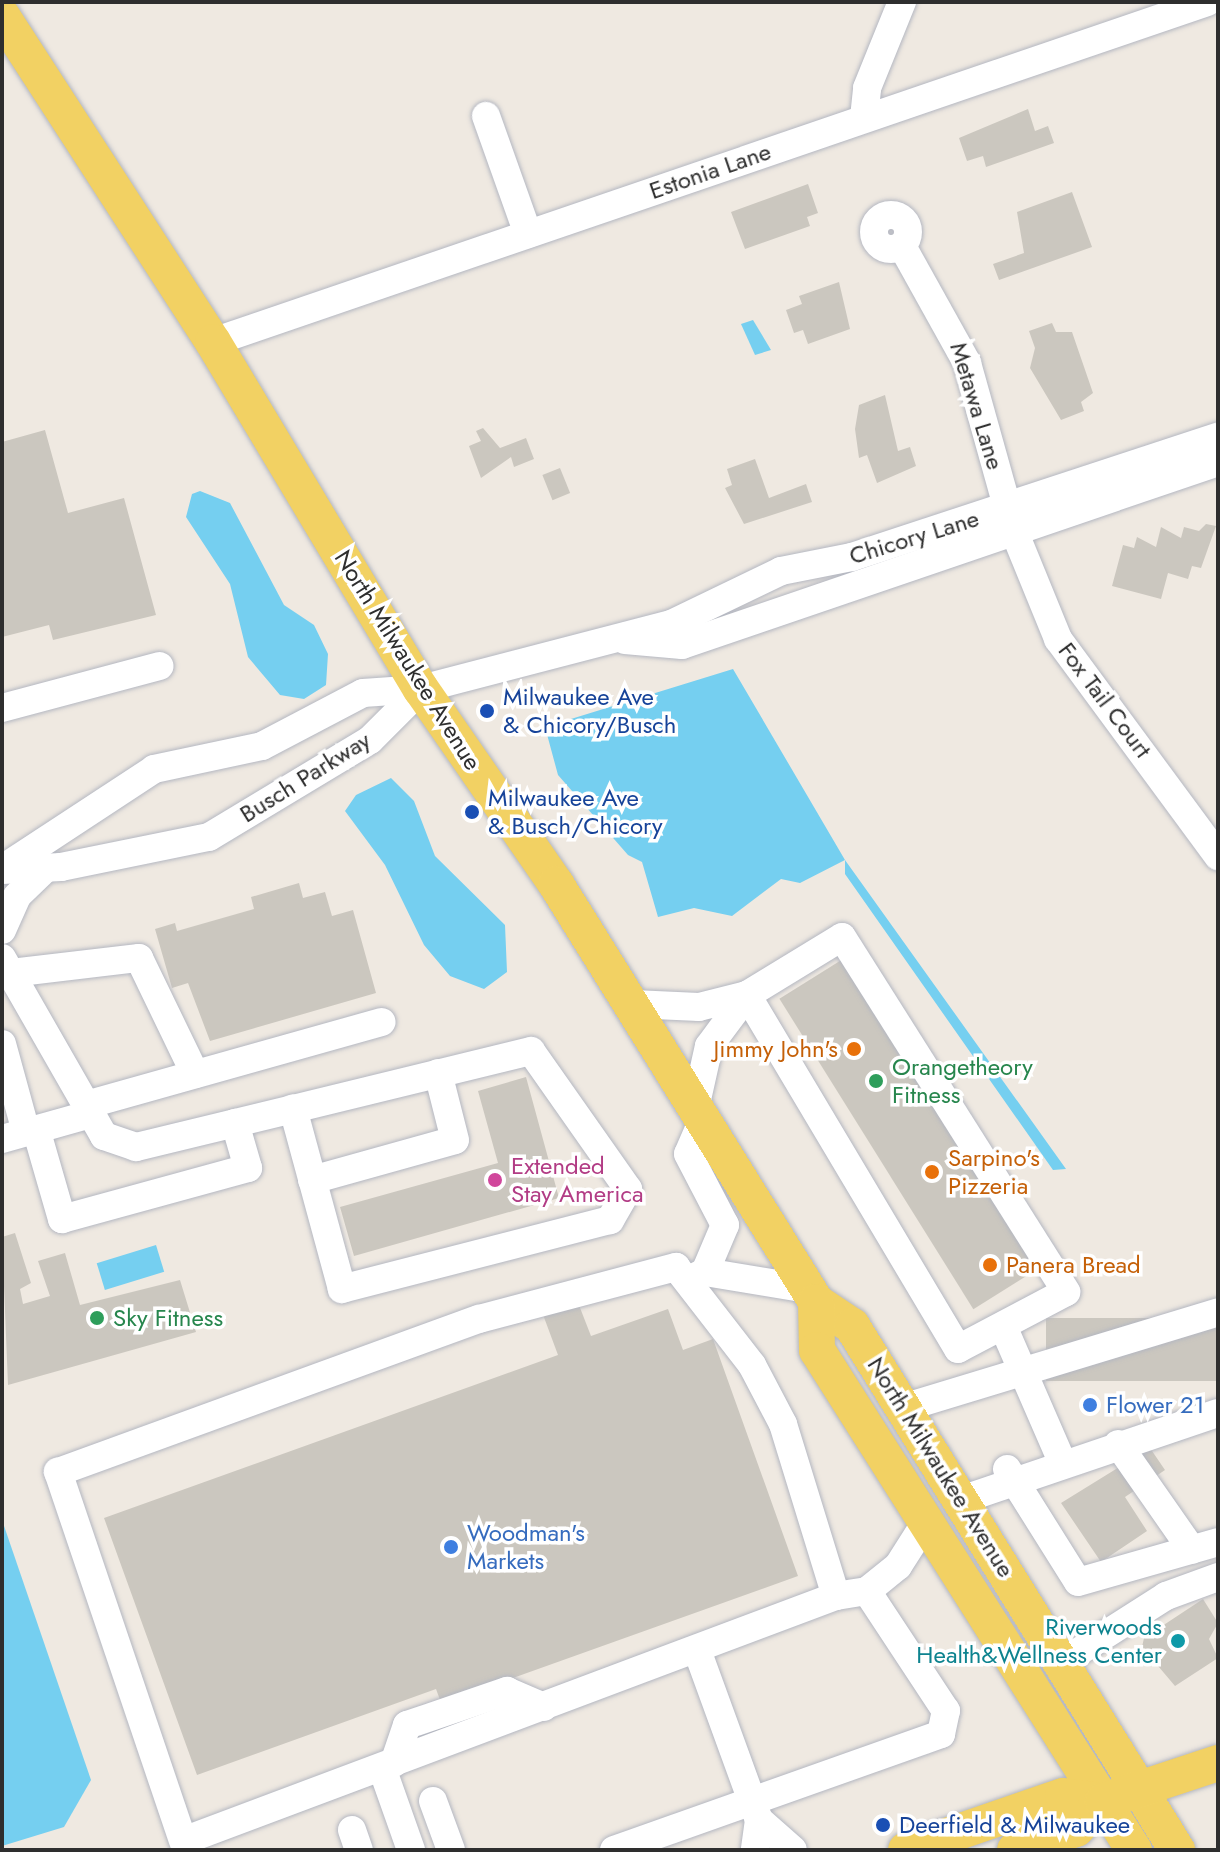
<!DOCTYPE html>
<html>
<head>
<meta charset="utf-8">
<style>
	body { margin:0 }
	#map { position:relative; width:1220px; height:1852px; overflow:hidden; background:#efe9e1; font-family:Jost,sans-serif }
	div>[style] { position:absolute }
	.water>* { inset:0; background:#75cff0; transform-origin:0 0 }
	.building>* { inset:0; background:#cbc7bf; transform-origin:0 0 }
	.roads { filter:drop-shadow(0 0 2px #b4b7c1) drop-shadow(0 0 2px #b4b7c1) }
	.minor>* { height:28px; margin:-14px; padding:0 14px; transform-origin:14px; border-radius:14px; background:#fff }
	.minor>.ring { margin:-14px; padding:0; box-sizing:content-box; background:none; border:28px solid #fff; border-radius:50% }
	.major>* { height:36px; margin:-18px; padding:0 18px; transform-origin:18px; border-radius:18px; background:#f2d163 }
	.dots>* { width:22px; height:22px; translate:-50% -50%; box-sizing:border-box; border:4px solid #fff; border-radius:50% }
	span { translate:-50% -50%; white-space:nowrap; text-align:center; line-height:1.15; -webkit-text-stroke:7px #fff; paint-order:stroke }
	.street-label { font-size:24px; color:#2e2e2e }
	.transit-label { font-size:24px; color:#164399 }
	.left { translate:0 -50%; text-align:left }
	.food-label { font-size:24px; color:#c56008 }
	.right { translate:-100% -50%; text-align:right }
	.leisure-label { font-size:24px; color:#27864d }
	.hotel-label { font-size:24px; color:#b23c85 }
	.shop-label { font-size:24px; color:#366cbe }
	.culture-label { font-size:24px; color:#0d838f }
	.frame { position:absolute; inset:0; border:4px solid #2e2e2e; pointer-events:none }
</style>
</head>
<body>
<div id="map">
	<div class="water">
		<div style="clip-path:polygon(753px 320px,771px 350px,755px 355px,741px 324px)"></div>
		<div style="clip-path:polygon(200px 491px,230px 503px,284px 605px,314px 625px,328px 654px,326px 685px,304px 699px,280px 695px,248px 657px,230px 584px,186px 517px,192px 494px)"></div>
		<div style="clip-path:polygon(733px 669px,845px 860px,1066px 1169px,1053px 1170px,845px 874px,845px 860px,800px 883px,781px 879px,732px 916px,694px 908px,658px 917px,642px 862px,628px 855px,558px 775px,545px 727px)"></div>
		<div style="clip-path:polygon(391px 778px,414px 801px,435px 856px,505px 925px,507px 972px,484px 989px,450px 976px,424px 945px,385px 865px,345px 811px,356px 795px)"></div>
		<div style="left:156px;top:1245px;width:28px;height:62px;rotate:73deg"></div>
		<div style="clip-path:polygon(2px 1520px,91px 1780px,64px 1827px,2px 1846px)"></div>
	</div>
	<div class="building">
		<div style="clip-path:polygon(1028px 109px,1035px 131px,1048px 126px,1054px 143px,986px 167px,983px 156px,967px 161px,959px 138px)"></div>
		<div style="clip-path:polygon(808px 184px,818px 213px,807px 217px,810px 226px,745px 249px,731px 212px)"></div>
		<div style="clip-path:polygon(1072px 192px,1092px 247px,999px 280px,993px 264px,1024px 253px,1017px 212px)"></div>
		<div style="clip-path:polygon(839px 282px,850px 329px,808px 344px,803px 330px,794px 333px,786px 310px,802px 304px,799px 296px)"></div>
		<div style="clip-path:polygon(1052px 323px,1056px 332px,1072px 332px,1093px 393px,1081px 402px,1084px 411px,1061px 420px,1030px 368px,1035px 348px,1029px 331px)"></div>
		<div style="clip-path:polygon(885px 395px,898px 451px,910px 447px,916px 466px,877px 483px,867px 455px,859px 458px,855px 429px,859px 405px)"></div>
		<div style="clip-path:polygon(483px 428px,500px 448px,526px 438px,534px 459px,514px 467px,511px 457px,481px 478px,469px 446px,481px 441px,476px 431px)"></div>
		<div style="clip-path:polygon(45px 430px,68px 513px,124px 498px,156px 615px,53px 640px,49px 625px,2px 637px,2px 442px)"></div>
		<div style="clip-path:polygon(755px 459px,769px 498px,806px 484px,812px 502px,744px 524px,725px 488px,732px 485px,727px 469px)"></div>
		<div style="left:560px;top:468px;width:27px;height:19px;rotate:68deg"></div>
		<div style="clip-path:polygon(1206px 524px,1216px 526px,1201px 568px,1192px 566px,1188px 579px,1168px 573px,1161px 599px,1112px 586px,1123px 545px,1134px 548px,1137px 537px,1156px 547px,1161px 527px,1181px 538px,1184px 527px,1199px 531px)"></div>
		<div style="clip-path:polygon(299px 883px,303px 898px,325px 892px,332px 916px,353px 910px,376px 993px,210px 1041px,188px 983px,172px 988px,155px 929px,175px 923px,177px 931px,254px 909px,251px 897px)"></div>
		<div style="left:843px;top:959px;width:366px;height:75px;rotate:58deg"></div>
		<div style="clip-path:polygon(526px 1077px,559px 1198px,354px 1256px,340px 1207px,498px 1163px,478px 1091px)"></div>
		<div style="clip-path:polygon(15px 1233px,31px 1283px,20px 1289px,23px 1304px,50px 1296px,38px 1261px,65px 1253px,80px 1305px,180px 1280px,196px 1332px,8px 1385px,2px 1237px)"></div>
		<div style="clip-path:polygon(577px 1300px,591px 1336px,668px 1309px,683px 1350px,713px 1339px,798px 1576px,485px 1688px,494px 1711px,450px 1727px,436px 1689px,197px 1775px,104px 1518px,558px 1355px,542px 1312px)"></div>
		<div style="left:1218px;top:1318px;width:63px;height:172px;rotate:90deg"></div>
		<div style="clip-path:polygon(1150px 1448px,1165px 1470px,1125px 1497px,1147px 1531px,1101px 1562px,1061px 1503px)"></div>
		<div style="clip-path:polygon(1203px 1599px,1218px 1623px,1209px 1639px,1218px 1658px,1175px 1686px,1142px 1647px,1144px 1638px)"></div>
	</div>
	<div class="roads">
		<div class="minor">
			<div style="left:486px;top:116px;width:125px;rotate:70.4deg"></div>
			<div style="left:864px;top:118px;width:30px;rotate:-84deg"></div>
			<div style="left:867px;top:88px;width:93px;rotate:-67.9deg"></div>
			<div class="ring" style="left:874px;top:215px;width:6px;height:6px"></div>
			<div style="left:902px;top:246px;width:134px;rotate:60.9deg"></div>
			<div style="left:967px;top:363px;width:174px;rotate:74.4deg"></div>
			<div style="left:1014px;top:531px;width:117px;rotate:67.8deg"></div>
			<div style="left:1058px;top:639px;width:270px;rotate:53.6deg"></div>
			<div style="left:213px;top:342px;width:1051px;rotate:-18.88deg"></div>
			<div style="left:625px;top:640px;width:57px;rotate:5deg"></div>
			<div style="left:682px;top:645px;width:566px;rotate:-18.85deg"></div>
			<div style="left:2px;top:708px;width:163px;rotate:-14.9deg"></div>
			<div style="left:2px;top:869px;width:182px;rotate:-33.3deg"></div>
			<div style="left:154px;top:769px;width:110px;rotate:-12deg"></div>
			<div style="left:262px;top:746px;width:114px;rotate:-27.7deg"></div>
			<div style="left:363px;top:693px;width:58px;rotate:-3.9deg"></div>
			<div style="left:421px;top:689px;width:258px;rotate:-14.6deg"></div>
			<div style="left:671px;top:624px;width:122px;rotate:-25.7deg"></div>
			<div style="left:781px;top:571px;width:72px;rotate:-11.2deg"></div>
			<div style="left:852px;top:557px;width:385px;rotate:-18.2deg"></div>
			<div style="left:2px;top:870px;width:59px;rotate:-2.9deg"></div>
			<div style="left:61px;top:867px;width:151px;rotate:-11.5deg"></div>
			<div style="left:209px;top:837px;width:188px;rotate:-31.1deg"></div>
			<div style="left:370px;top:740px;width:72px;rotate:-45deg"></div>
			<div style="left:2px;top:930px;width:37px;rotate:-66deg"></div>
			<div style="left:17px;top:896px;width:40px;rotate:-44deg"></div>
			<div style="left:2px;top:958px;width:205px;rotate:60.2deg"></div>
			<div style="left:104px;top:1136px;width:34px;rotate:19deg"></div>
			<div style="left:136px;top:1147px;width:162px;rotate:-13.6deg"></div>
			<div style="left:293px;top:1109px;width:245px;rotate:-13.7deg"></div>
			<div style="left:531px;top:1051px;width:169px;rotate:54.9deg"></div>
			<div style="left:628px;top:1189px;width:36px;rotate:120deg"></div>
			<div style="left:610px;top:1220px;width:277px;rotate:165.6deg"></div>
			<div style="left:342px;top:1289px;width:187px;rotate:-105.2deg"></div>
			<div style="left:11px;top:973px;width:129px;rotate:-6.7deg"></div>
			<div style="left:139px;top:958px;width:129px;rotate:64.2deg"></div>
			<div style="left:633px;top:1004px;width:66px;rotate:2.6deg"></div>
			<div style="left:699px;top:1007px;width:49px;rotate:-14deg"></div>
			<div style="left:747px;top:995px;width:111px;rotate:-31.4deg"></div>
			<div style="left:842px;top:937px;width:420px;rotate:57.7deg"></div>
			<div style="left:1066px;top:1292px;width:122px;rotate:152.2deg"></div>
			<div style="left:958px;top:1349px;width:412px;rotate:-120.8deg"></div>
			<div style="left:2px;top:1044px;width:91px;rotate:74.7deg"></div>
			<div style="left:696px;top:1104px;width:59px;rotate:-77.4deg"></div>
			<div style="left:709px;top:1046px;width:64px;rotate:-53.3deg"></div>
			<div style="left:86px;top:1105px;width:307px;rotate:-15.7deg"></div>
			<div style="left:704px;top:1117px;width:40px;rotate:113.4deg"></div>
			<div style="left:688px;top:1154px;width:80px;rotate:62.5deg"></div>
			<div style="left:725px;top:1225px;width:51px;rotate:113.1deg"></div>
			<div style="left:36px;top:1129px;width:94px;rotate:73.9deg"></div>
			<div style="left:62px;top:1219px;width:193px;rotate:-15.3deg"></div>
			<div style="left:248px;top:1168px;width:47px;rotate:-106.1deg"></div>
			<div style="left:2px;top:1139px;width:92px;rotate:-15.7deg"></div>
			<div style="left:312px;top:1180px;width:148px;rotate:-15.6deg"></div>
			<div style="left:455px;top:1140px;width:69px;rotate:-104.2deg"></div>
			<div style="left:676px;top:1267px;width:124px;rotate:52.2deg"></div>
			<div style="left:752px;top:1365px;width:67px;rotate:62.3deg"></div>
			<div style="left:783px;top:1424px;width:180px;rotate:72.9deg"></div>
			<div style="left:836px;top:1596px;width:697px;rotate:159.43deg"></div>
			<div style="left:183px;top:1841px;width:390px;rotate:-108.7deg"></div>
			<div style="left:58px;top:1472px;width:448px;rotate:-20deg"></div>
			<div style="left:479px;top:1319px;width:204px;rotate:-14.8deg"></div>
			<div style="left:689px;top:1280px;width:18px;rotate:-27deg"></div>
			<div style="left:705px;top:1272px;width:104px;rotate:9.4deg"></div>
			<div style="left:1003px;top:1326px;width:148px;rotate:66.5deg"></div>
			<div style="left:903px;top:1408px;width:329px;rotate:-16.9deg"></div>
			<div style="left:1118px;top:1444px;width:129px;rotate:55.1deg"></div>
			<div style="left:1007px;top:1469px;width:133px;rotate:57.9deg"></div>
			<div style="left:1078px;top:1582px;width:146px;rotate:-15.9deg"></div>
			<div style="left:961px;top:1500px;width:271px;rotate:-18.7deg"></div>
			<div style="left:867px;top:1591px;width:40px;rotate:-39deg"></div>
			<div style="left:898px;top:1566px;width:52px;rotate:-57.5deg"></div>
			<div style="left:697px;top:1650px;width:181px;rotate:70deg"></div>
			<div style="left:759px;top:1820px;width:30px;rotate:98deg"></div>
			<div style="left:1064px;top:1661px;width:121px;rotate:-32.5deg"></div>
			<div style="left:1166px;top:1596px;width:55px;rotate:-20.1deg"></div>
			<div style="left:394px;top:1763px;width:40px;rotate:-71.1deg"></div>
			<div style="left:407px;top:1725px;width:106px;rotate:-18.8deg"></div>
			<div style="left:507px;top:1691px;width:40px;rotate:23.4deg"></div>
			<div style="left:382px;top:1768px;width:87px;rotate:70.5deg"></div>
			<div style="left:433px;top:1801px;width:52px;rotate:69.8deg"></div>
			<div style="left:759px;top:1820px;width:45px;rotate:41.4deg"></div>
			<div style="left:352px;top:1830px;width:21px;rotate:71deg"></div>
			<div style="left:614px;top:1850px;width:347px;rotate:-19.5deg"></div>
			<div style="left:941px;top:1734px;width:24px;rotate:-78deg"></div>
			<div style="left:946px;top:1711px;width:144px;rotate:-123.4deg"></div>
			<div style="left:867px;top:1591px;width:31px;rotate:171deg"></div>
		</div>
		<div class="major">
			<div style="left:2px;top:16px;width:388px;rotate:57.1deg"></div>
			<div style="left:213px;top:342px;width:405px;rotate:59.1deg"></div>
			<div style="left:421px;top:689px;width:237px;rotate:55.3deg"></div>
			<div style="left:556px;top:884px;width:492px;rotate:58.1deg"></div>
			<div style="left:816px;top:1302px;width:43px;rotate:33.7deg"></div>
			<div style="left:852px;top:1326px;width:617px;rotate:58.19deg"></div>
			<div style="left:816px;top:1302px;width:48px;rotate:88.8deg"></div>
			<div style="left:817px;top:1350px;width:592px;rotate:57.63deg"></div>
			<div style="left:906px;top:1850px;width:166px;rotate:-19deg"></div>
			<div style="left:1063px;top:1796px;width:40px;rotate:7.1deg"></div>
			<div style="left:1015px;top:1850px;width:65px;rotate:-19deg"></div>
			<div style="left:1076px;top:1829px;width:39px;rotate:-46deg"></div>
			<div style="left:1103px;top:1801px;width:121px;rotate:-18.3deg"></div>
		</div>
	</div>
	<div class="dots">
		<div style="left:487px;top:711px;background:#1a4fb4"></div>
		<div style="left:472px;top:812px;background:#1a4fb4"></div>
		<div style="left:854px;top:1049px;background:#e8710a"></div>
		<div style="left:876px;top:1081px;background:#2e9e5b"></div>
		<div style="left:932px;top:1172px;background:#e8710a"></div>
		<div style="left:495px;top:1180px;background:#d1479c"></div>
		<div style="left:990px;top:1265px;background:#e8710a"></div>
		<div style="left:97px;top:1318px;background:#2e9e5b"></div>
		<div style="left:1090px;top:1405px;background:#3f7fe0"></div>
		<div style="left:451px;top:1547px;background:#3f7fe0"></div>
		<div style="left:1178px;top:1641px;background:#0f9aa8"></div>
		<div style="left:883px;top:1825px;background:#1a4fb4"></div>
	</div>
	<div class="street-label">
		<span style="left:710px;top:171px;rotate:-19deg">Estonia Lane</span>
		<span style="left:977px;top:406px;rotate:73deg">Metawa Lane</span>
		<span style="left:914px;top:537px;rotate:-17deg">Chicory Lane</span>
		<span style="left:408px;top:660px;rotate:58deg">North Milwaukee Avenue</span>
		<span style="left:1105px;top:700px;rotate:53deg">Fox Tail Court</span>
		<span style="left:305px;top:777px;rotate:-32deg">Busch Parkway</span>
		<span style="left:941px;top:1467px;rotate:58deg">North Milwaukee Avenue</span>
	</div>
	<div class="transit-label">
		<span class="left" style="left:503px;top:711px">Milwaukee Ave<br>&amp; Chicory/Busch</span>
		<span class="left" style="left:488px;top:812px">Milwaukee Ave<br>&amp; Busch/Chicory</span>
		<span class="left" style="left:899px;top:1825px">Deerfield &amp; Milwaukee</span>
	</div>
	<div class="food-label">
		<span class="right" style="left:838px;top:1049px">Jimmy John's</span>
		<span class="left" style="left:948px;top:1172px">Sarpino's<br>Pizzeria</span>
		<span class="left" style="left:1006px;top:1265px">Panera Bread</span>
	</div>
	<div class="leisure-label">
		<span class="left" style="left:892px;top:1081px">Orangetheory<br>Fitness</span>
		<span class="left" style="left:113px;top:1318px">Sky Fitness</span>
	</div>
	<div class="hotel-label">
		<span class="left" style="left:511px;top:1180px">Extended<br>Stay America</span>
	</div>
	<div class="shop-label">
		<span class="left" style="left:1106px;top:1405px">Flower 21</span>
		<span class="left" style="left:467px;top:1547px">Woodman's<br>Markets</span>
	</div>
	<div class="culture-label">
		<span class="right" style="left:1162px;top:1641px">Riverwoods<br>Health&amp;Wellness Center</span>
	</div>
	<div class="frame"></div>
</div>
</body>
</html>
